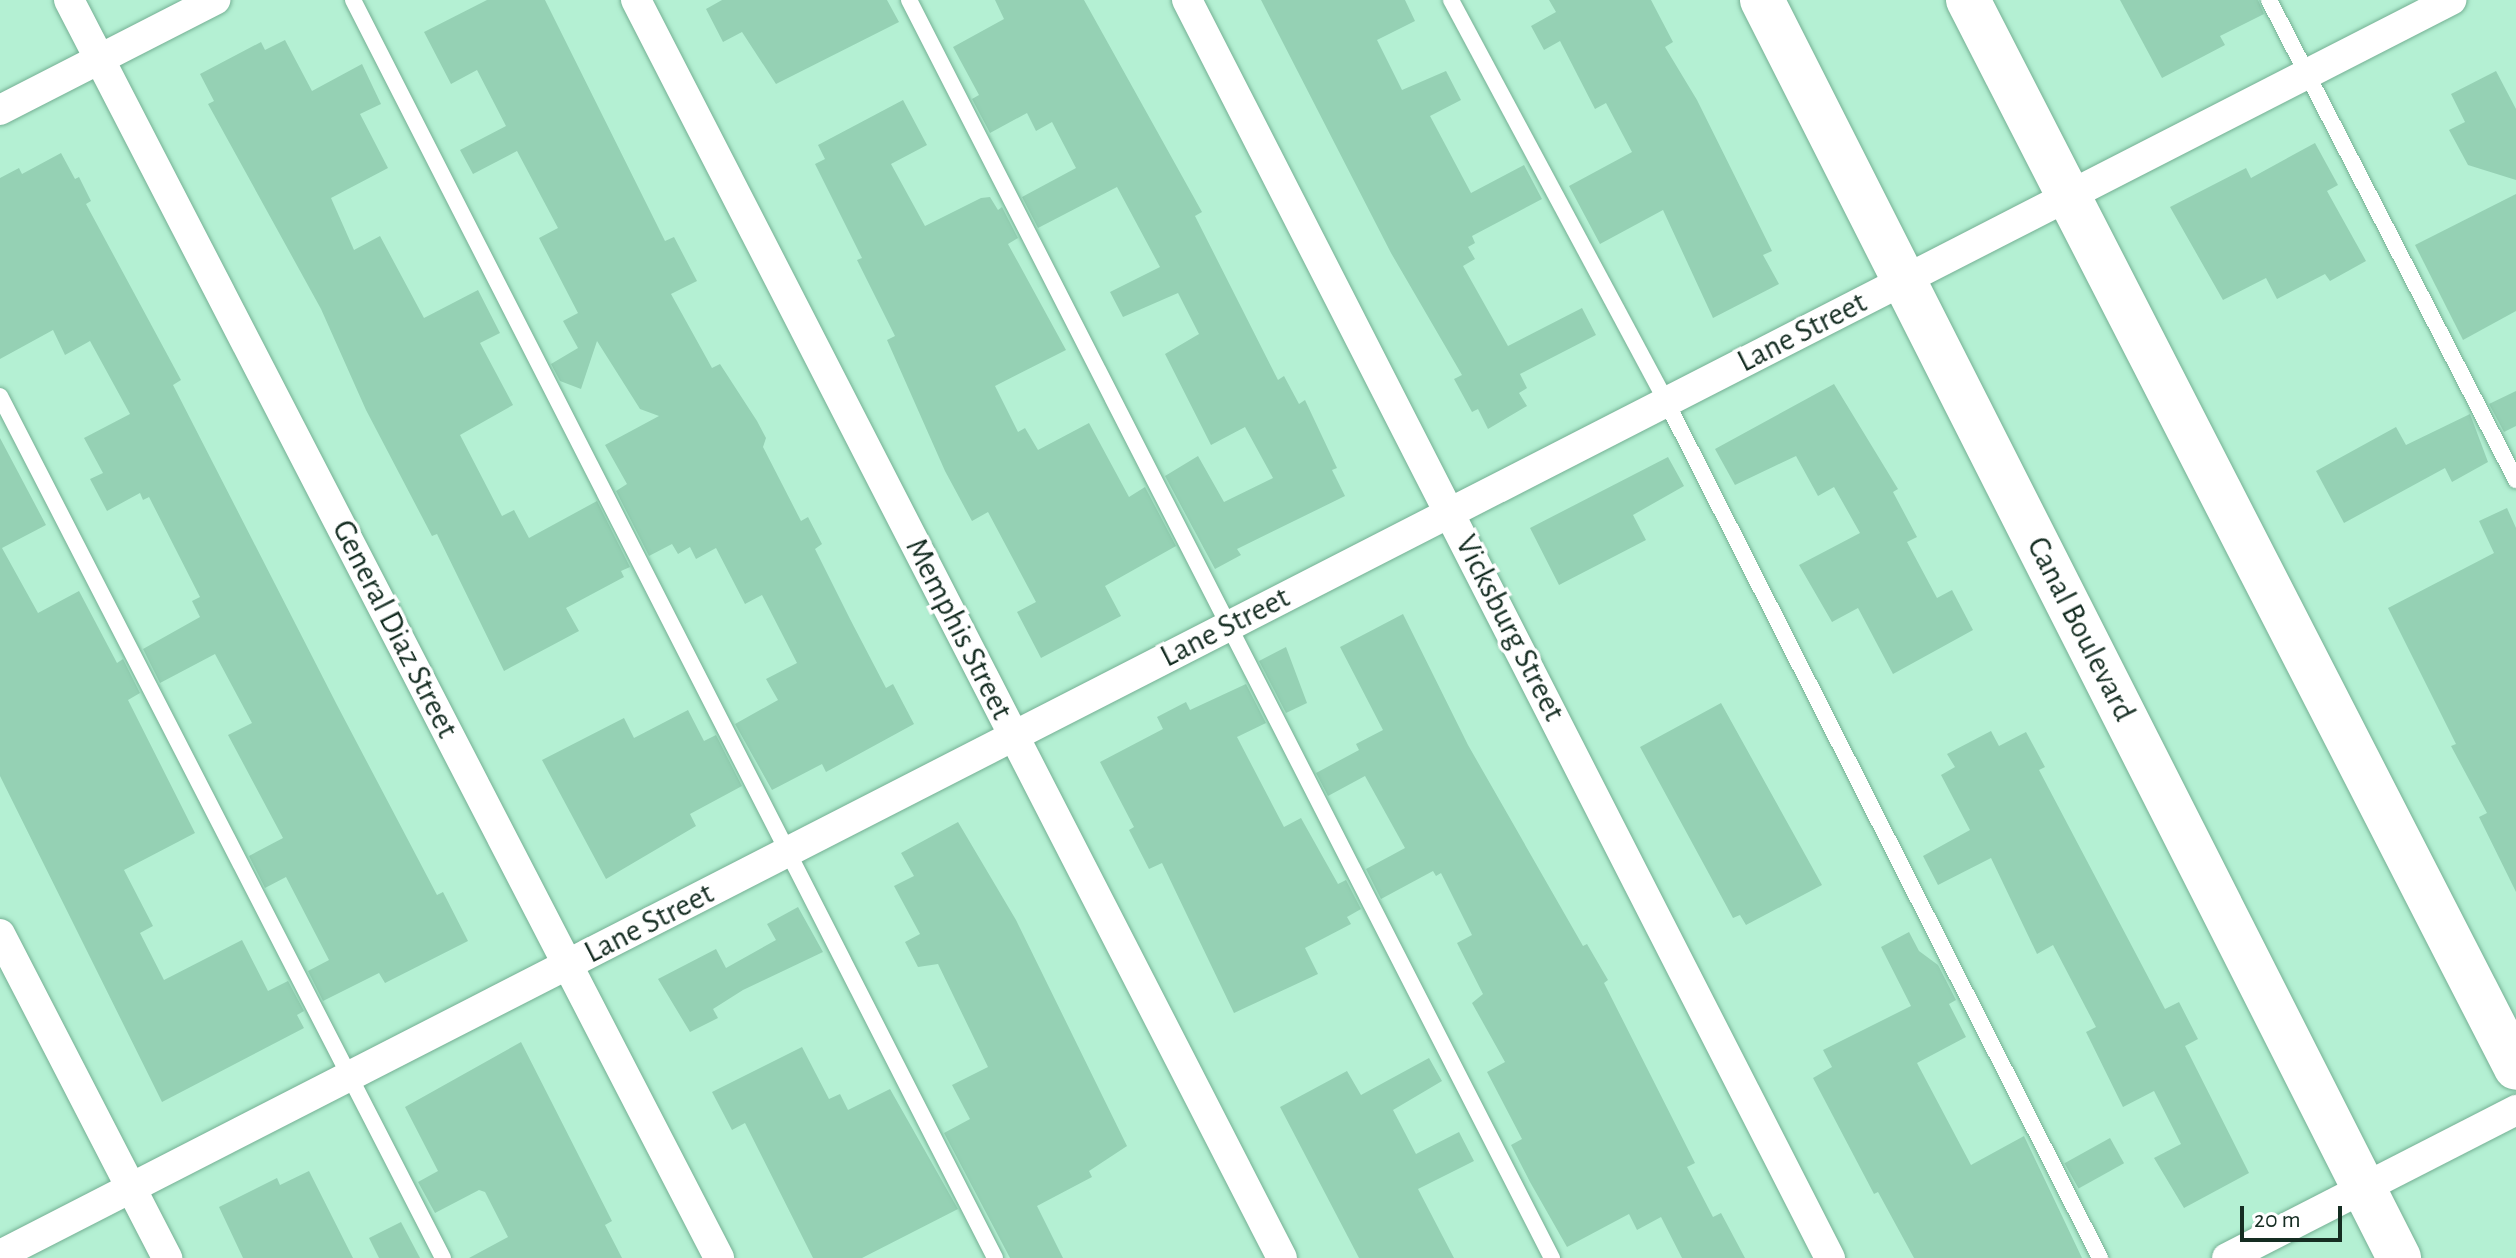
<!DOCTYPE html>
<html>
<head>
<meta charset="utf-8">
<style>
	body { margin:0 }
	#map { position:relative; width:2516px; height:1258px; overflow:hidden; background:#b4f0d3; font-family:"Alegreya Sans",sans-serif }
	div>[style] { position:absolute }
	.building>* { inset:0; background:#95d1b4; transform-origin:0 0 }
	.roads { filter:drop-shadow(0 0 2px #75b094) drop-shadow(0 0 2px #75b094) }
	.lane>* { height:16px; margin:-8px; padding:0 8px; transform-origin:8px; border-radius:8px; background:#fff }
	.street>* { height:30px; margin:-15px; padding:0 15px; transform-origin:15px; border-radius:15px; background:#fff }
	.secondary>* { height:44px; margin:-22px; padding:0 22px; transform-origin:22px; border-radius:22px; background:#fff }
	span { translate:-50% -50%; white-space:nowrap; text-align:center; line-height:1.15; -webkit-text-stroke:7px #fff; paint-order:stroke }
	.street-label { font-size:32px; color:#152d22 }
	.scale { position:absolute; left:2240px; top:1206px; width:102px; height:36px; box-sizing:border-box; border:4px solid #152d22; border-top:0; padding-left:10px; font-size:24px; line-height:28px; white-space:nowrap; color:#152d22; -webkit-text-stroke:6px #fff; paint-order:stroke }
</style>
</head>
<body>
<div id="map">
	<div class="building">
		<div style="clip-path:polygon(487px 0,545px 0,665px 241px,674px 237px,697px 281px,671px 294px,712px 368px,720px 364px,757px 421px,766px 438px,763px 447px,801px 521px,808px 517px,822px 544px,815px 549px,850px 619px,886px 688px,893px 684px,914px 724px,826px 772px,822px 764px,772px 790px,735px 724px,778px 700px,766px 679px,797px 663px,762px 595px,745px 604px,716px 548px,696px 559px,690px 547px,678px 554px,672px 544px,649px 556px,616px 491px,627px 484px,605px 445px,659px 416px,640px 409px,597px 341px,581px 389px,560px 381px,551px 364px,578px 348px,563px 321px,578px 313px,539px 238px,558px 228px,517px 151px,473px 174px,460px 150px,506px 126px,477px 70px,451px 84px,424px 32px)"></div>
		<div style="clip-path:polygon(722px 0,887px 0,899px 22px,776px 84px,742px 32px,723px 42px,706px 9px)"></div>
		<div style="clip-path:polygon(995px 0,1084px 0,1202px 212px,1195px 216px,1278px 380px,1284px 376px,1299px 404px,1305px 400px,1337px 468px,1332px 470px,1345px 496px,1237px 549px,1241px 555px,1215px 569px,1165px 476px,1198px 456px,1224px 502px,1273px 478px,1245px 427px,1211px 445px,1165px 354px,1199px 334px,1178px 293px,1123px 317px,1110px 292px,1160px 267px,1117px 187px,1038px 228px,1022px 197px,1076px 168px,1052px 122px,1036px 131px,1027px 113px,990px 133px,972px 99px,979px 95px,953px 47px,1004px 19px)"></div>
		<div style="clip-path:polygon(1261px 0,1405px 0,1415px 21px,1377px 40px,1402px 90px,1446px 71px,1461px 100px,1430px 116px,1471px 193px,1524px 165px,1542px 199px,1472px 236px,1475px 243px,1468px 247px,1475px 259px,1463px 266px,1508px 346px,1582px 308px,1596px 335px,1520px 374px,1527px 388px,1519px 393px,1527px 406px,1488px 429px,1478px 409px,1472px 412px,1454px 379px,1462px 375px,1391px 253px)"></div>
		<div style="clip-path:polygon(1549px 0,1651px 0,1673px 42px,1665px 47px,1697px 100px,1772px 251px,1763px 255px,1779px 284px,1713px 318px,1663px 210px,1600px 244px,1569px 186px,1632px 152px,1606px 103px,1595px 109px,1560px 41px,1544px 50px,1531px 26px,1556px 12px)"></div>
		<div style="clip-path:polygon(2120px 0,2258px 0,2264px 14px,2220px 36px,2225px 45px,2162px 78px)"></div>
		<div style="clip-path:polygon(285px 40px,312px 91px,362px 64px,381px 104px,360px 114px,388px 168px,331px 198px,354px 250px,380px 236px,424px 318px,478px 290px,500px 333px,480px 343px,513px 405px,460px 435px,502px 516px,514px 510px,529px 538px,597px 501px,630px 567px,621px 571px,624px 577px,566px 608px,579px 631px,504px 671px,437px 534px,432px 536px,366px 410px,321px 309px,208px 104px,214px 101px,200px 74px,261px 42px,265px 50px)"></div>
		<div style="clip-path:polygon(2496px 71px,2516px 109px,2516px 180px,2468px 165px,2449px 130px,2465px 122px,2451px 94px)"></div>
		<div style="clip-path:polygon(903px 100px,927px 145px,891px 164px,925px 226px,981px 198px,990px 197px,998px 210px,1002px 207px,1018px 238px,1008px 244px,1066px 350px,995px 386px,1018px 432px,1025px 428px,1038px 450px,1089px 423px,1129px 497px,1145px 487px,1176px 546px,1105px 586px,1121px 616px,1041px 658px,1017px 612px,1036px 602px,988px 512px,972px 521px,945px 471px,887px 340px,895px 336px,857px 260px,862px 258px,815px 164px,825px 159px,818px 145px)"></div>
		<div style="clip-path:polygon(2315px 143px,2338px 185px,2327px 191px,2366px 261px,2330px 281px,2325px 274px,2277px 299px,2266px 278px,2223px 300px,2170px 207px,2246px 168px,2251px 178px)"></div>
		<div style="clip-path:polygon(61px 153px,75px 179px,79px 177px,91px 201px,86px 204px,181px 380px,173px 385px,337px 705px,437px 895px,443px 892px,468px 941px,385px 983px,379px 973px,323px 1001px,308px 971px,329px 960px,286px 877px,265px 888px,249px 856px,283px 838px,228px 735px,252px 723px,215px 654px,160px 683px,143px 649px,200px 617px,192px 601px,200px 597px,149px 497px,143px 500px,140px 493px,107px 511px,90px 479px,103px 473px,84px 438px,130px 414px,90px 341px,65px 355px,53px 330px,0 359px,0 178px,19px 168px,22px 174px)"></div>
		<div style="clip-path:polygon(2516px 194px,2516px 311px,2463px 340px,2415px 245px)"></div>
		<div style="clip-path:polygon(1834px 384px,1898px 489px,1893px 492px,1917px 537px,1907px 542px,1937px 598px,1952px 590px,1973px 630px,1893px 674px,1858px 608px,1832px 622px,1799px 565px,1860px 533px,1834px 487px,1818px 496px,1796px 456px,1735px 485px,1715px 449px)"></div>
		<div style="clip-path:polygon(2516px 391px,2516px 426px,2504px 432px,2489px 404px)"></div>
		<div style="clip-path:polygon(2470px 414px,2488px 462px,2452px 482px,2445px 468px,2344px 523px,2316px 471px,2396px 427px,2406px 445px)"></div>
		<div style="clip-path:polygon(0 438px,46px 525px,2px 548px,38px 613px,79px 591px,117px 663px,123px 659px,140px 693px,128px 700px,195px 833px,124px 870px,153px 926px,140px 933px,164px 980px,242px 940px,268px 991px,288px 981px,304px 1011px,297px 1015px,304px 1028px,162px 1102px,0 776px)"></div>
		<div style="clip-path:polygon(1668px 457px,1684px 486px,1633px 515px,1646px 540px,1559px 585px,1530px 528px)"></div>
		<div style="clip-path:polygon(2507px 508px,2516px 528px,2516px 892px,2479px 817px,2487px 813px,2451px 746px,2456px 744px,2388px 608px,2494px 553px,2479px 521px)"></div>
		<div style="clip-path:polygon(1403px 614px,1468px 745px,1583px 946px,1587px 944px,1608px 980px,1604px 983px,1695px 1163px,1687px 1167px,1713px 1217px,1721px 1213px,1745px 1258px,1682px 1258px,1661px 1217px,1637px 1230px,1629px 1214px,1567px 1247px,1530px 1182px,1511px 1145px,1522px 1139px,1487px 1072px,1505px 1062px,1472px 1003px,1483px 994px,1457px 943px,1472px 935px,1441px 873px,1436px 876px,1433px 871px,1381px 899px,1366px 869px,1405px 848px,1365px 776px,1328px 796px,1316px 773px,1359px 750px,1356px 744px,1383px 730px,1340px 647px)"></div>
		<div style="clip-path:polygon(1286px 647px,1307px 703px,1286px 713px,1259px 661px)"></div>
		<div style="clip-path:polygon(1246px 684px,1266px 723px,1237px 737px,1284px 827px,1301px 818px,1338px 884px,1346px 880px,1361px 909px,1347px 917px,1351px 924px,1305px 948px,1318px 974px,1234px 1013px,1162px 863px,1149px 869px,1129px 830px,1134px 827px,1100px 762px,1163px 729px,1157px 717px,1186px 702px,1190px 710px)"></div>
		<div style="clip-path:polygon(1721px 703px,1822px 885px,1746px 925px,1740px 915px,1733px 918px,1640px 747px)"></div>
		<div style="clip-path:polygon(688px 710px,704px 741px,716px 735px,742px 786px,690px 814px,696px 826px,606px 879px,542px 760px,624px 718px,634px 738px)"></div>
		<div style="clip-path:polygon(1991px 731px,1999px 746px,2026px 732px,2045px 767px,2039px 770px,2165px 1009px,2179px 1002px,2198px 1039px,2185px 1046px,2249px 1173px,2184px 1208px,2154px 1158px,2181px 1144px,2154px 1091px,2123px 1107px,2086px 1032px,2096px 1027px,2053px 945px,2037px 954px,1991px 858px,1938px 885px,1923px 856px,1970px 830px,1941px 775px,1955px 767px,1947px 754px)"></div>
		<div style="clip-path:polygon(958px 822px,1016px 920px,1127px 1146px,1089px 1171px,1092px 1177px,1037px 1206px,1063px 1258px,1010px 1258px,944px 1133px,970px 1119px,952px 1085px,988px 1067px,938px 964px,918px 967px,905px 942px,920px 934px,894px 886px,914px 876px,901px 853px)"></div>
		<div style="clip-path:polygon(798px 907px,823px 952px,743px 990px,713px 1009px,718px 1018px,690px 1032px,658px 979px,716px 949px,726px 968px,776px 940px,767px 924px)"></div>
		<div style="clip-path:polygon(1909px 932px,1919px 951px,1938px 965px,1956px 1000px,1949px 1004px,1966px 1037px,1917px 1063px,1971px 1165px,2024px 1136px,2082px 1258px,1914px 1258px,1878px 1192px,1874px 1194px,1813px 1078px,1832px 1067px,1823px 1050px,1911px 1006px,1881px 947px)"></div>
		<div style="clip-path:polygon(521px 1042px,612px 1221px,605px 1225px,622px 1258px,469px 1258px,508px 1237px,485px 1192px,479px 1190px,435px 1213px,418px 1182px,438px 1171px,405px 1107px)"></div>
		<div style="clip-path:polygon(802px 1047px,829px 1099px,840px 1094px,848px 1110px,890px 1089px,958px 1209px,862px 1258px,813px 1258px,745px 1123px,732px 1130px,712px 1092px)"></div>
		<div style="clip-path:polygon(1429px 1058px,1442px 1081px,1393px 1110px,1416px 1154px,1459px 1132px,1474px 1161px,1418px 1189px,1454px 1258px,1359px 1258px,1280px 1107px,1347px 1071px,1361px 1095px)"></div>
		<div style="left:2110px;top:1138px;width:29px;height:52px;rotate:61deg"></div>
		<div style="clip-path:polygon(309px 1171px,353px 1258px,243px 1258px,219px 1207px,277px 1178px,280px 1185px)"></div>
		<div style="clip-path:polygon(401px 1222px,420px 1258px,379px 1258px,369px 1238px)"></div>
	</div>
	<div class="roads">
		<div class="lane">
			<div style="left:353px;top:0;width:1412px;rotate:62.96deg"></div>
			<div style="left:909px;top:0;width:1413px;rotate:62.93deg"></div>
			<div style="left:1451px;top:0;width:455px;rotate:61.8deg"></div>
			<div style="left:1666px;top:401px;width:961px;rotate:63.14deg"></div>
			<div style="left:2269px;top:0;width:540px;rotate:62.77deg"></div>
			<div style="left:0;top:396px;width:969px;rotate:62.8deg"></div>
		</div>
		<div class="street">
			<div style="left:69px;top:0;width:1416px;rotate:62.67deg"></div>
			<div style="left:636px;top:0;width:1414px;rotate:62.82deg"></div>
			<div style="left:1187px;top:0;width:1413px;rotate:62.93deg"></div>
			<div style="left:0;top:110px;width:242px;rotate:-27.1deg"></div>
			<div style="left:0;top:934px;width:365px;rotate:62.7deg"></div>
			<div style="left:0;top:1255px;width:2754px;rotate:-27.11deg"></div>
			<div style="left:2227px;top:1258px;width:325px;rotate:-27.1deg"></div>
		</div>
		<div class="secondary">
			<div style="left:1762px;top:0;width:1410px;rotate:63.14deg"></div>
			<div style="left:1968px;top:0;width:1200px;rotate:62.84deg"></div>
		</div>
	</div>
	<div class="street-label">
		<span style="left:1802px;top:332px;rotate:-27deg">Lane Street</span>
		<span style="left:1225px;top:627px;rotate:-27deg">Lane Street</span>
		<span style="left:1510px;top:628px;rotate:63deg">Vicksburg Street</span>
		<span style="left:395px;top:629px;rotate:63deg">General Diaz Street</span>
		<span style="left:959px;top:629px;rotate:63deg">Memphis Street</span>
		<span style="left:2081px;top:629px;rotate:63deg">Canal Boulevard</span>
		<span style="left:649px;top:923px;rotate:-27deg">Lane Street</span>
	</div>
	<div class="scale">20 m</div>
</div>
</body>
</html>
